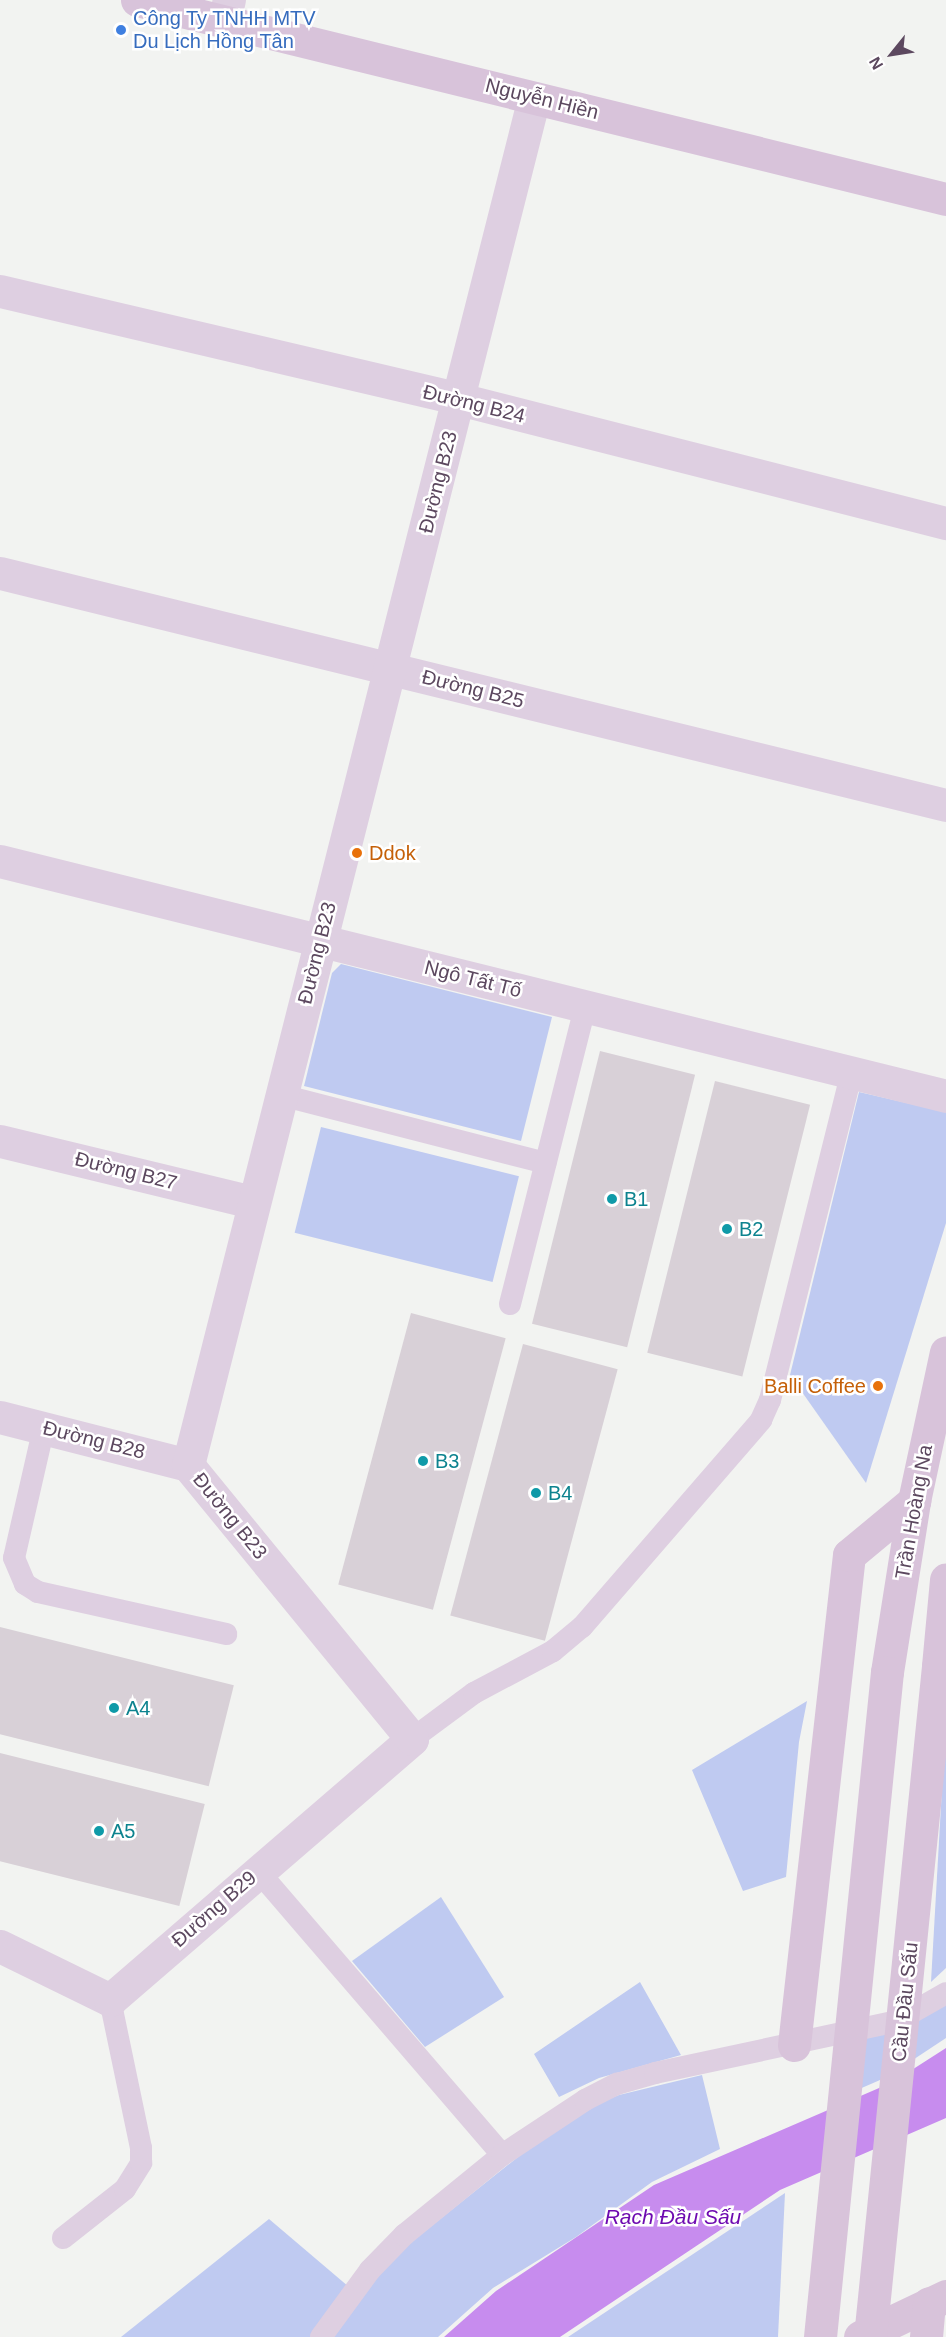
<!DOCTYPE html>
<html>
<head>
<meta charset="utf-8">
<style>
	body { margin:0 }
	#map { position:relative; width:946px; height:2337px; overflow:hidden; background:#f2f3f1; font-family:Helvetica,sans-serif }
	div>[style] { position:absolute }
	.green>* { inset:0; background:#bfcaf1; transform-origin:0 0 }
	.water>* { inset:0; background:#c78cee }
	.building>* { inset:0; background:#d8d0d7; transform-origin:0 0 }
	.lane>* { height:22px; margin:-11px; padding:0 11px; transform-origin:11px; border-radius:11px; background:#decfe1 }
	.street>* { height:33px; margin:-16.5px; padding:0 16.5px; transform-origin:16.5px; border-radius:16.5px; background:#decfe1 }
	.secondary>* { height:33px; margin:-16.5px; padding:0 16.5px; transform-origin:16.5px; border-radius:16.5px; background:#d8c3da }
	.secondary-bridge>* { height:33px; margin:-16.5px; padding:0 16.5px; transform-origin:16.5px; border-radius:16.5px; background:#d8c3da }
	.dots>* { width:16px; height:16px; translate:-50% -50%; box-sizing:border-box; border:3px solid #fff; border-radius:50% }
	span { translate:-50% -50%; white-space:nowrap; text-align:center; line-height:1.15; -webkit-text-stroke:5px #fff; paint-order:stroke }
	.shop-label { font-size:20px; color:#366cbe }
	.left { translate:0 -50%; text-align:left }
	.street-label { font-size:20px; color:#5c485f }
	.food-label { font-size:20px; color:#c56008 }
	.right { translate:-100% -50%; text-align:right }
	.culture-label { font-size:20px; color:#0d838f }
	.water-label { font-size:21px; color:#6e0ab0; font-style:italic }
	.north { position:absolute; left:862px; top:24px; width:60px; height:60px; -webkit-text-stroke:4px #fff; paint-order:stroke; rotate:240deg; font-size:16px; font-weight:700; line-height:24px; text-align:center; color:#5c485f }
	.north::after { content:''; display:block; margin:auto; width:21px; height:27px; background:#5c485f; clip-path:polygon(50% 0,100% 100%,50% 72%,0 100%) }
</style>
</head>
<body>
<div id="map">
	<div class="green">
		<div style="clip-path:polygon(341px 964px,552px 1017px,521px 1141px,304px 1086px,332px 973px)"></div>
		<div style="clip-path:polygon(859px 1092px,946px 1112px,946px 1223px,866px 1483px,790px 1375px)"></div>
		<div style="left:321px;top:1127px;width:204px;height:109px;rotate:14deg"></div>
		<div style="clip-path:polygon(807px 1701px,799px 1742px,786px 1877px,743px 1891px,692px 1770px)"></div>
		<div style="clip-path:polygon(946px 1749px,946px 1968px,931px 1982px,943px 1771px)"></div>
		<div style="clip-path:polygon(441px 1897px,504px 1997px,425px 2047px,352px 1961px)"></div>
		<div style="clip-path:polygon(640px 1982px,681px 2055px,599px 2078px,559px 2097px,534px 2054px)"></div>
		<div style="clip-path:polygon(946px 2002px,946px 2038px,887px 2077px,857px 2090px,861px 2038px)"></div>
		<div style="clip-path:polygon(702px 2075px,720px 2149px,652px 2182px,576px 2237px,493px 2288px,438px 2337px,328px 2337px,395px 2255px,548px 2133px,586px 2108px,619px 2095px)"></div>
		<div style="clip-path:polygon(785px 2193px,778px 2337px,568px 2337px)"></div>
		<div style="clip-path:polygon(269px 2219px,349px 2287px,311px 2337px,121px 2337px)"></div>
	</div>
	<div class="water">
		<div style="clip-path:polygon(946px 2048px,946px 2118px,780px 2190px,560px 2337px,444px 2337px,496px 2291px,654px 2185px,893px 2082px)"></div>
	</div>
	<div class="building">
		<div style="left:600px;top:1051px;width:98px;height:281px;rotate:14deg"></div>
		<div style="left:715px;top:1081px;width:98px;height:280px;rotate:14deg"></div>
		<div style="left:411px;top:1313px;width:98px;height:281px;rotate:15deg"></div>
		<div style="left:523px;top:1344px;width:98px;height:281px;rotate:15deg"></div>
		<div style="left:0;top:1627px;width:241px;height:104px;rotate:14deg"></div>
		<div style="left:0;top:1753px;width:211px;height:105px;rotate:14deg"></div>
	</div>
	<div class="lane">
		<div style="left:281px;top:1095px;width:273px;rotate:14.4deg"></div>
		<div style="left:510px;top:1304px;width:306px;rotate:-75.8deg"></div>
		<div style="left:44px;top:1427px;width:134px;rotate:102.9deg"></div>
		<div style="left:14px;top:1558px;width:28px;rotate:67deg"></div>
		<div style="left:25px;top:1584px;width:15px;rotate:32deg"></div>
		<div style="left:38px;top:1592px;width:193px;rotate:12.6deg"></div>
		<div style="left:412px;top:1739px;width:77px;rotate:-36.6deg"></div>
		<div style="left:474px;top:1693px;width:89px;rotate:-28deg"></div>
		<div style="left:553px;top:1651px;width:38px;rotate:-40deg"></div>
		<div style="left:582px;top:1627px;width:274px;rotate:-49.1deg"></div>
		<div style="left:761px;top:1420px;width:22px;rotate:-66deg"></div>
		<div style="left:770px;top:1400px;width:336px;rotate:-76deg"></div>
		<div style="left:258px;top:1871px;width:374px;rotate:49.3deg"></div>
		<div style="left:63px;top:2238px;width:79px;rotate:-38.3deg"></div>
		<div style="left:125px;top:2189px;width:31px;rotate:-58deg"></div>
		<div style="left:141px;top:2163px;width:15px;rotate:-90deg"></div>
		<div style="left:141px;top:2148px;width:151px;rotate:-101.8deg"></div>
		<div style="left:321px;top:2337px;width:83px;rotate:-53.8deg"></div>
		<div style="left:370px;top:2270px;width:49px;rotate:-45.8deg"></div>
		<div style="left:404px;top:2235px;width:127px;rotate:-39.2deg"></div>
		<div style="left:502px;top:2155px;width:100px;rotate:-33.5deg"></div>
		<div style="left:585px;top:2100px;width:36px;rotate:-27deg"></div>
		<div style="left:617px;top:2084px;width:40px;rotate:-16deg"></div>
		<div style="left:655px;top:2073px;width:248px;rotate:-12.1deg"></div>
		<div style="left:897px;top:2021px;width:56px;rotate:-29.7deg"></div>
	</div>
	<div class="street">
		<div style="left:224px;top:21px;width:22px;rotate:-77deg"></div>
		<div style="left:0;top:291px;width:472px;rotate:13.2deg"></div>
		<div style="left:459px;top:399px;width:503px;rotate:14.29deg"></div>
		<div style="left:0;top:573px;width:974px;rotate:13.78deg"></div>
		<div style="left:0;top:861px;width:975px;rotate:13.95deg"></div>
		<div style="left:0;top:1141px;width:260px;rotate:13.6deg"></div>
		<div style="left:0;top:1417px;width:194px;rotate:14.3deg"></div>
		<div style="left:0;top:1946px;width:123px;rotate:26.1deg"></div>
		<div style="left:110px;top:2000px;width:399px;rotate:-40.8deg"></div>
		<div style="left:412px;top:1739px;width:354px;rotate:-129.3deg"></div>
		<div style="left:188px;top:1465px;width:1410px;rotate:-75.8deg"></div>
	</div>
	<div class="secondary">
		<div style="left:137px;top:0;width:833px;rotate:13.82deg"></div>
		<div style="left:938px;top:1666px;width:87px;rotate:-84.7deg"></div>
		<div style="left:887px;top:1672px;width:173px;rotate:-81deg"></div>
		<div style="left:914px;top:1501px;width:152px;rotate:-77.9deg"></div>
		<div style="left:794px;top:2045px;width:493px;rotate:-83.6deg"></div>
		<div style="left:849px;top:1555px;width:85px;rotate:-39.7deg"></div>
		<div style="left:860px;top:2337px;width:95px;rotate:-25.5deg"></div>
		<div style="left:926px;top:2337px;width:34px;rotate:-85deg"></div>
	</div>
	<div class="secondary-bridge">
		<div style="left:820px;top:2337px;width:668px;rotate:-84.25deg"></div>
		<div style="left:870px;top:2337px;width:674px;rotate:-84.21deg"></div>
	</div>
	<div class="dots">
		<div style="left:121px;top:30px;background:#3f7fe0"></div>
		<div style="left:357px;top:853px;background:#e8710a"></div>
		<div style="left:612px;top:1199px;background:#0f9aa8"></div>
		<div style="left:727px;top:1229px;background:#0f9aa8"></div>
		<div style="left:878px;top:1386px;background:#e8710a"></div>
		<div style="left:423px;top:1461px;background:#0f9aa8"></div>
		<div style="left:536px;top:1493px;background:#0f9aa8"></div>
		<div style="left:114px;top:1708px;background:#0f9aa8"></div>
		<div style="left:99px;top:1831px;background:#0f9aa8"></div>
	</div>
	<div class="shop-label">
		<span class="left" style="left:133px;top:30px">Công Ty TNHH MTV<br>Du Lịch Hồng Tân</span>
	</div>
	<div class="street-label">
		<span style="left:542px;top:99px;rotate:14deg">Nguyễn Hiền</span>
		<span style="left:474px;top:404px;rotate:14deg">Đường B24</span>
		<span style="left:438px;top:482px;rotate:-76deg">Đường B23</span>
		<span style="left:473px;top:689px;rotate:14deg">Đường B25</span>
		<span style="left:317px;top:953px;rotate:-76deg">Đường B23</span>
		<span style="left:473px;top:979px;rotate:14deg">Ngô Tất Tố</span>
		<span style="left:126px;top:1171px;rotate:14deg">Đường B27</span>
		<span style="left:94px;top:1440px;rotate:14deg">Đường B28</span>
		<span style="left:914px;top:1512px;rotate:-80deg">Trần Hoàng Na</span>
		<span style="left:230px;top:1516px;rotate:51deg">Đường B23</span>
		<span style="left:214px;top:1909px;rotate:-41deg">Đường B29</span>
		<span style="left:905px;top:2002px;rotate:-84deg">Cầu Đầu Sấu</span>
	</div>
	<div class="food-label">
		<span class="left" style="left:369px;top:853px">Ddok</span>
		<span class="right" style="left:866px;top:1386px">Balli Coffee</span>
	</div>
	<div class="culture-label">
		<span class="left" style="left:624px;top:1199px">B1</span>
		<span class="left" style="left:739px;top:1229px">B2</span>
		<span class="left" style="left:435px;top:1461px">B3</span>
		<span class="left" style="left:548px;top:1493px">B4</span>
		<span class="left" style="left:126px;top:1708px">A4</span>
		<span class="left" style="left:111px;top:1831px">A5</span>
	</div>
	<div class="water-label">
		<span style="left:673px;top:2217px">Rạch Đầu Sấu</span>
	</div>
	<div class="north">N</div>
</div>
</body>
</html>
